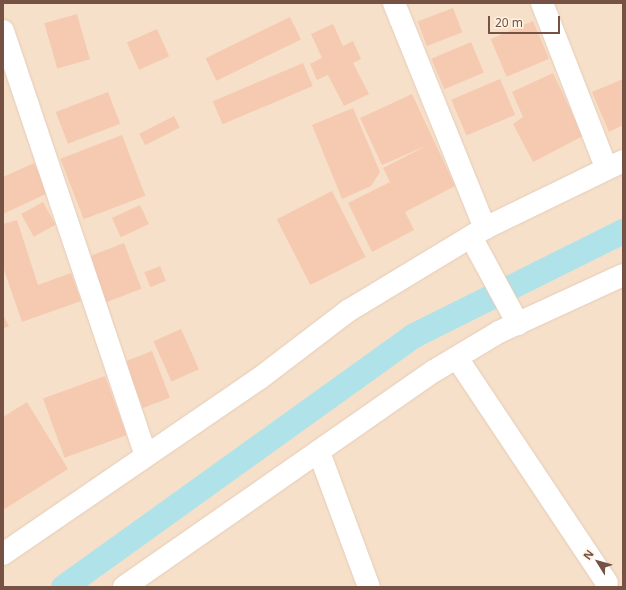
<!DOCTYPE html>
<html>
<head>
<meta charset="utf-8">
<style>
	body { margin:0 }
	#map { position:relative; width:626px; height:590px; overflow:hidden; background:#feefdb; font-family:"Noto Sans",sans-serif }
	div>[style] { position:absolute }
	.residential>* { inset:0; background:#f7e0c9; transform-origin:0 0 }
	.canal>* { height:25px; margin:-12.5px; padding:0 12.5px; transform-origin:12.5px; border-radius:12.5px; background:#afe3e9 }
	.building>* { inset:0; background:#f6c9b1; transform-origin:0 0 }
	.roads { filter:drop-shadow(0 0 1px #e4ccba) drop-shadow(0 0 1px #e4ccba) }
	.minor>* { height:22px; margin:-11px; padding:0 11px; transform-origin:11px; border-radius:11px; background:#fff }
	.tertiary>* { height:22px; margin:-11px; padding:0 11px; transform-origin:11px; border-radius:11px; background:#fff }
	span { translate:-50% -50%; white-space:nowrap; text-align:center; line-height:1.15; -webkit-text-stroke:4px #fff3e4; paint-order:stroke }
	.frame { position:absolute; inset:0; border:4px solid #755243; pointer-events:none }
	.north { position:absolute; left:578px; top:542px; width:40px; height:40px; -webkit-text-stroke:3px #fff3e4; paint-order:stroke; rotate:307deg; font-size:11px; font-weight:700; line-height:16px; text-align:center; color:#755243 }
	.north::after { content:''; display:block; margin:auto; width:14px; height:18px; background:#755243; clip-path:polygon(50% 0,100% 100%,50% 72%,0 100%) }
	.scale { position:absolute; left:488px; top:16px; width:72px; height:18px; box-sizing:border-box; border:2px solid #755243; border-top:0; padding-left:5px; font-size:12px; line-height:14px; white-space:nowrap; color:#755243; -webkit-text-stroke:3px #fff3e4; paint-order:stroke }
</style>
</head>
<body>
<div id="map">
	<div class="residential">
		<div style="left:3px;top:3px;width:620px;height:584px"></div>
	</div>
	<div class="canal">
		<div style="left:63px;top:587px;width:430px;rotate:-35.7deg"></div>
		<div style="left:412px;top:336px;width:236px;rotate:-26.5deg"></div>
	</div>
	<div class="building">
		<div style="left:453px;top:8px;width:26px;height:38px;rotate:69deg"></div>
		<div style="left:77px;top:14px;width:47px;height:34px;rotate:74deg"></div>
		<div style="left:290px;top:17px;width:25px;height:94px;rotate:64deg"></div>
		<div style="left:533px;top:21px;width:41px;height:46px;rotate:67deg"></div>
		<div style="clip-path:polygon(333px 24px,343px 46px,353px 41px,361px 59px,353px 63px,369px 94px,344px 106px,328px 75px,317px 80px,310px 64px,322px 58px,311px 34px)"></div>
		<div style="left:157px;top:29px;width:30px;height:33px;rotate:66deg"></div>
		<div style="left:471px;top:42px;width:33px;height:43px;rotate:67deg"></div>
		<div style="left:303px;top:63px;width:25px;height:98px;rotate:67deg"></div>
		<div style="clip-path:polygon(553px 73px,583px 136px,533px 162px,513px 124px,523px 117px,512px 92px)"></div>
		<div style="left:500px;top:79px;width:39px;height:53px;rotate:67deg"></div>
		<div style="clip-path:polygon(623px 79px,623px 125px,609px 132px,592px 92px)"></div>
		<div style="left:108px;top:92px;width:34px;height:56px;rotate:69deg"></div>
		<div style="clip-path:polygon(412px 94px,455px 186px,405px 212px,414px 230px,372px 252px,348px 203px,390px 182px,383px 168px,428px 145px,382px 165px,360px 118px)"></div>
		<div style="clip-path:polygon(353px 108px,380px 172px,371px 186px,342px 199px,312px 125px)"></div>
		<div style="left:174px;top:116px;width:13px;height:39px;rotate:63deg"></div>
		<div style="left:122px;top:135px;width:65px;height:66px;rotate:69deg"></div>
		<div style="clip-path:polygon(34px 163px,48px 193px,3px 214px,3px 177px)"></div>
		<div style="left:332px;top:191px;width:74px;height:62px;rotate:63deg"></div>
		<div style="left:43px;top:202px;width:26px;height:25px;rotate:61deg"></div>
		<div style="left:140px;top:205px;width:21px;height:31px;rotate:65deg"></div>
		<div style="clip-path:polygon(17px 220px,38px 285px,71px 273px,81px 301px,22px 322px,3px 267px,3px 224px)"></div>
		<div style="left:124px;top:243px;width:49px;height:38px;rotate:69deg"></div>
		<div style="left:160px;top:266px;width:16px;height:17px;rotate:68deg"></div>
		<div style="clip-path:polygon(3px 315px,9px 326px,3px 329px)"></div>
		<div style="left:181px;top:329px;width:44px;height:30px;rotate:66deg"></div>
		<div style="left:152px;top:351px;width:50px;height:29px;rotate:69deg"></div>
		<div style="left:105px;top:376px;width:63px;height:66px;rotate:70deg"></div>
		<div style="clip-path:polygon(27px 402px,68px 469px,3px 510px,3px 417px)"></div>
	</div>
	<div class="roads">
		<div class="minor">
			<div style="left:394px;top:3px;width:243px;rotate:68deg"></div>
			<div style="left:542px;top:3px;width:176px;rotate:68.7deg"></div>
			<div style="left:3px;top:31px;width:446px;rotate:71.4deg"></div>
			<div style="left:471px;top:237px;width:99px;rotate:61.6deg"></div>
			<div style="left:457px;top:358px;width:270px;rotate:56.3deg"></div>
			<div style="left:319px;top:452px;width:144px;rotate:69.7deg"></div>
			<div style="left:124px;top:587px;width:378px;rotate:-34.9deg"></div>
			<div style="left:434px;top:371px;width:76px;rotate:-31deg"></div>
			<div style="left:499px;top:332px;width:136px;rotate:-24.7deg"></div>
		</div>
		<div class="tertiary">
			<div style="left:3px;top:554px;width:311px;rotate:-34.4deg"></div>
			<div style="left:260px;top:378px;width:111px;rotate:-37.3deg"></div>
			<div style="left:348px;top:311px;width:160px;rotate:-31.2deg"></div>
			<div style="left:485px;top:228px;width:153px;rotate:-25.9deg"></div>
		</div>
	</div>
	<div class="frame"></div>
	<div class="north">N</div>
	<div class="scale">20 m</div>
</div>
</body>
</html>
